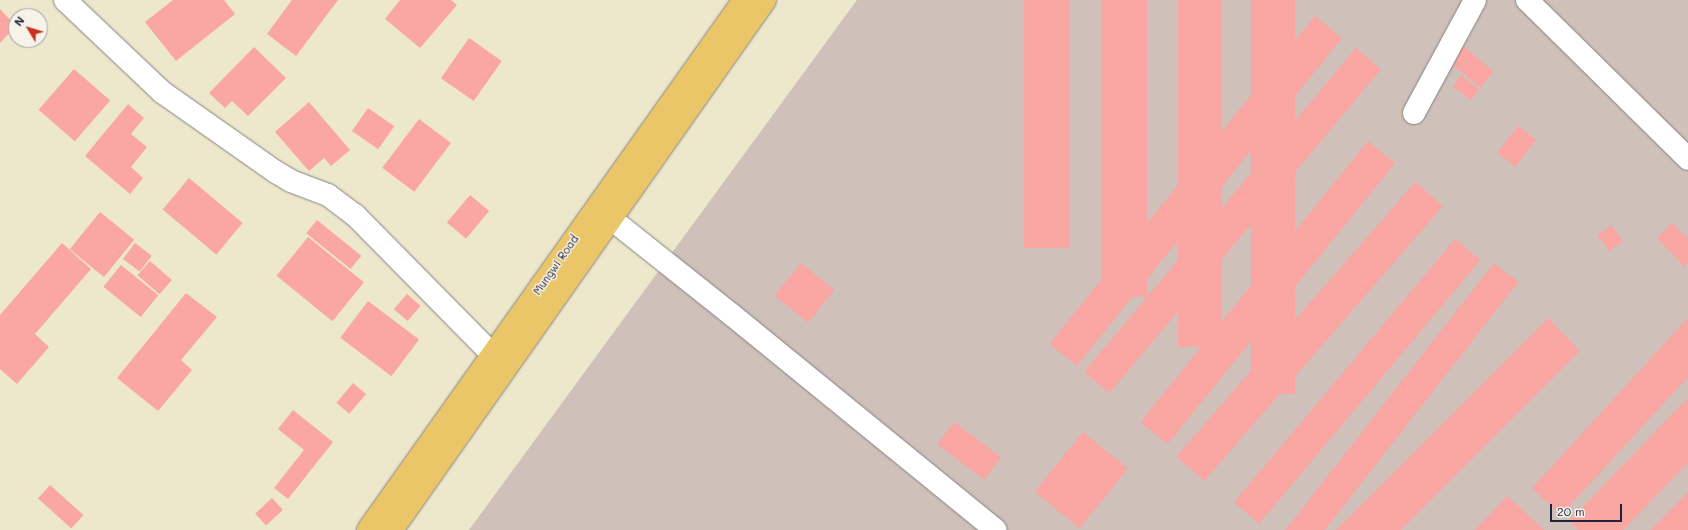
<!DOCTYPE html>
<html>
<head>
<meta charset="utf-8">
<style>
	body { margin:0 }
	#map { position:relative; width:1688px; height:530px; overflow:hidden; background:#ede7cb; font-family:Mali,sans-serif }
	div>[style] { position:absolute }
	.industrial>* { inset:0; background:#cfc0ba }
	.building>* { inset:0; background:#faa6a3; transform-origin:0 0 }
	.roads { filter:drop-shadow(0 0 1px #888483) drop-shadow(0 0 1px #888483) }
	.minor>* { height:22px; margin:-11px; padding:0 11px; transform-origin:11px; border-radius:11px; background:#fff }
	.major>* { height:22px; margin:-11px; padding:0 11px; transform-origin:11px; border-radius:11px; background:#eac669 }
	span { translate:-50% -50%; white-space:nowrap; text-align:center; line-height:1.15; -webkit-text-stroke:3px #f7f3e8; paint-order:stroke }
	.street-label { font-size:11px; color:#22223b }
	.north { position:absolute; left:8px; top:8px; width:40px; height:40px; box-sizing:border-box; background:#f7f3e8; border:1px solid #a29fa3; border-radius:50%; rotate:308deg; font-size:11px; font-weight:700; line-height:16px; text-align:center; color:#22223b }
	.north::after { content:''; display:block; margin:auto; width:14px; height:18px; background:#c8321e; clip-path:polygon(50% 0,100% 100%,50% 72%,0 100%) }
	.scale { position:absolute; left:1550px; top:504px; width:72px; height:18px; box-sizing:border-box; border:2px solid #22223b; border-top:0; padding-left:5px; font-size:12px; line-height:14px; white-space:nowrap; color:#22223b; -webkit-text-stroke:3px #f7f3e8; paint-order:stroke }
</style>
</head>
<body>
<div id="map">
	<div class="industrial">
		<div style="clip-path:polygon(857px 0,1688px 0,1688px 530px,469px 530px)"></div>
	</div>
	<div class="building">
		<div style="clip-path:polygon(173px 0,224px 0,235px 14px,176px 61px,145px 22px)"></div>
		<div style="clip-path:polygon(292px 0,338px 0,296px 56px,267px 34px)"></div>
		<div style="clip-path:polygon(400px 0,451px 0,457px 5px,420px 48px,385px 19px)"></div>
		<div style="left:1024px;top:0;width:46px;height:248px"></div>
		<div style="left:1101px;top:0;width:46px;height:297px"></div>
		<div style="left:1178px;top:0;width:44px;height:347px"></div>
		<div style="left:1251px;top:0;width:44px;height:394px"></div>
		<div style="clip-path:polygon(0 9px,16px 26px,0 43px)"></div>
		<div style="left:1315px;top:16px;width:35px;height:422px;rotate:39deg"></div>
		<div style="left:469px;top:38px;width:40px;height:49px;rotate:35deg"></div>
		<div style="left:1463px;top:46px;width:40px;height:21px;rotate:40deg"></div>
		<div style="clip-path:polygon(254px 47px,286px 78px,248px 116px,232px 101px,225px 108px,209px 93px)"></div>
		<div style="left:1356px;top:48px;width:33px;height:423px;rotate:40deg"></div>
		<div style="left:74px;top:69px;width:48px;height:54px;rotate:41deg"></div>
		<div style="left:1461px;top:75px;width:23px;height:14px;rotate:38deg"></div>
		<div style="clip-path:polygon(309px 102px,350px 150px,331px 166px,324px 158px,309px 171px,275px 132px)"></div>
		<div style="clip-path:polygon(128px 104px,144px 118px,131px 134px,147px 147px,131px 167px,143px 178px,130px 194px,85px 156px)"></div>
		<div style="left:368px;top:108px;width:32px;height:28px;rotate:35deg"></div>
		<div style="left:419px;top:119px;width:40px;height:61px;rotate:37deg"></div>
		<div style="left:1518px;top:126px;width:23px;height:34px;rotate:38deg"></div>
		<div style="left:1368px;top:141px;width:35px;height:362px;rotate:39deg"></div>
		<div style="left:189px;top:178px;width:70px;height:41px;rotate:40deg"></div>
		<div style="left:1415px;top:182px;width:37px;height:364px;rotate:41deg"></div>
		<div style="left:470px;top:195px;width:25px;height:36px;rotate:40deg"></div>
		<div style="left:100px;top:212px;width:44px;height:48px;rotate:39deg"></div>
		<div style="left:317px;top:220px;width:57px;height:17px;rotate:39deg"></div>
		<div style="clip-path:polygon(1672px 223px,1688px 239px,1688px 263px,1684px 267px,1657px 238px)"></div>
		<div style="left:1611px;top:225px;width:20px;height:17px;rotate:53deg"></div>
		<div style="left:308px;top:237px;width:72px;height:50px;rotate:39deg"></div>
		<div style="left:1455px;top:239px;width:33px;height:344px;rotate:40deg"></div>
		<div style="clip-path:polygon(62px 243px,91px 269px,35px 334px,49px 347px,17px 384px,0 369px,0 315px)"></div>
		<div style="left:135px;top:243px;width:21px;height:20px;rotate:37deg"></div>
		<div style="left:150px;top:261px;width:29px;height:19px;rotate:41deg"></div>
		<div style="left:801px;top:263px;width:43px;height:42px;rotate:39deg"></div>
		<div style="left:1494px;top:263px;width:31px;height:345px;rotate:38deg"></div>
		<div style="left:121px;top:265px;width:48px;height:28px;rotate:39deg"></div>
		<div style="clip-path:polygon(186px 293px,217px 317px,181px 360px,192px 370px,158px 411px,117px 378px)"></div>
		<div style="left:407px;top:294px;width:18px;height:20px;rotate:41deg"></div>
		<div style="left:368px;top:301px;width:64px;height:46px;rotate:37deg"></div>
		<div style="clip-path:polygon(1548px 318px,1580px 351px,1401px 530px,1336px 530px)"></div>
		<div style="clip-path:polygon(1688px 318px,1688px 377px,1561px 515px,1532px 488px)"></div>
		<div style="left:353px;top:383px;width:17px;height:26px;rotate:40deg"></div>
		<div style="clip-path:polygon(1688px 398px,1688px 463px,1623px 530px,1578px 530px,1569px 521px)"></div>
		<div style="clip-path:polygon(293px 410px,333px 442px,288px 499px,274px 488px,304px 450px,278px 429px)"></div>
		<div style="left:954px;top:422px;width:59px;height:28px;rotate:37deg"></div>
		<div style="left:1083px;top:432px;width:58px;height:77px;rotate:39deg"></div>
		<div style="left:50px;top:485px;width:45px;height:18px;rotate:42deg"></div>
		<div style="clip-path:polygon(1688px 492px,1688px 530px,1651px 530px)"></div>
		<div style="clip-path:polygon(1507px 496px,1544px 530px,1475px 530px)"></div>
		<div style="left:272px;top:498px;width:16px;height:23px;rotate:47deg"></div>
	</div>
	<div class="roads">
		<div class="minor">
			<div style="left:65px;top:0;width:134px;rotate:43.5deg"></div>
			<div style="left:162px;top:92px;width:139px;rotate:35.1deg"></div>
			<div style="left:276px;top:172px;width:17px;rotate:31deg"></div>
			<div style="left:291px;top:181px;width:40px;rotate:21deg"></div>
			<div style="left:328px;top:195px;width:34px;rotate:37deg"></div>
			<div style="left:355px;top:215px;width:195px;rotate:45.4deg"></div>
			<div style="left:1527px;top:0;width:226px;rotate:44.6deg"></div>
			<div style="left:1414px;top:113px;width:128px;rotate:-61.6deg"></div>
			<div style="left:610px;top:218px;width:156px;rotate:38.5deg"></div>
			<div style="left:732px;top:315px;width:340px;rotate:39.2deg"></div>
		</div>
		<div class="major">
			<div style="left:368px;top:530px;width:650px;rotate:-54.65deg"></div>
			<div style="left:392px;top:530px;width:648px;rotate:-54.86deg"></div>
		</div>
	</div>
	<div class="street-label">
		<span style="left:556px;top:265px;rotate:-55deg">Mungwi Road</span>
	</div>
	<div class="north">N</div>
	<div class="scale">20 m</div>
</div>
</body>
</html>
